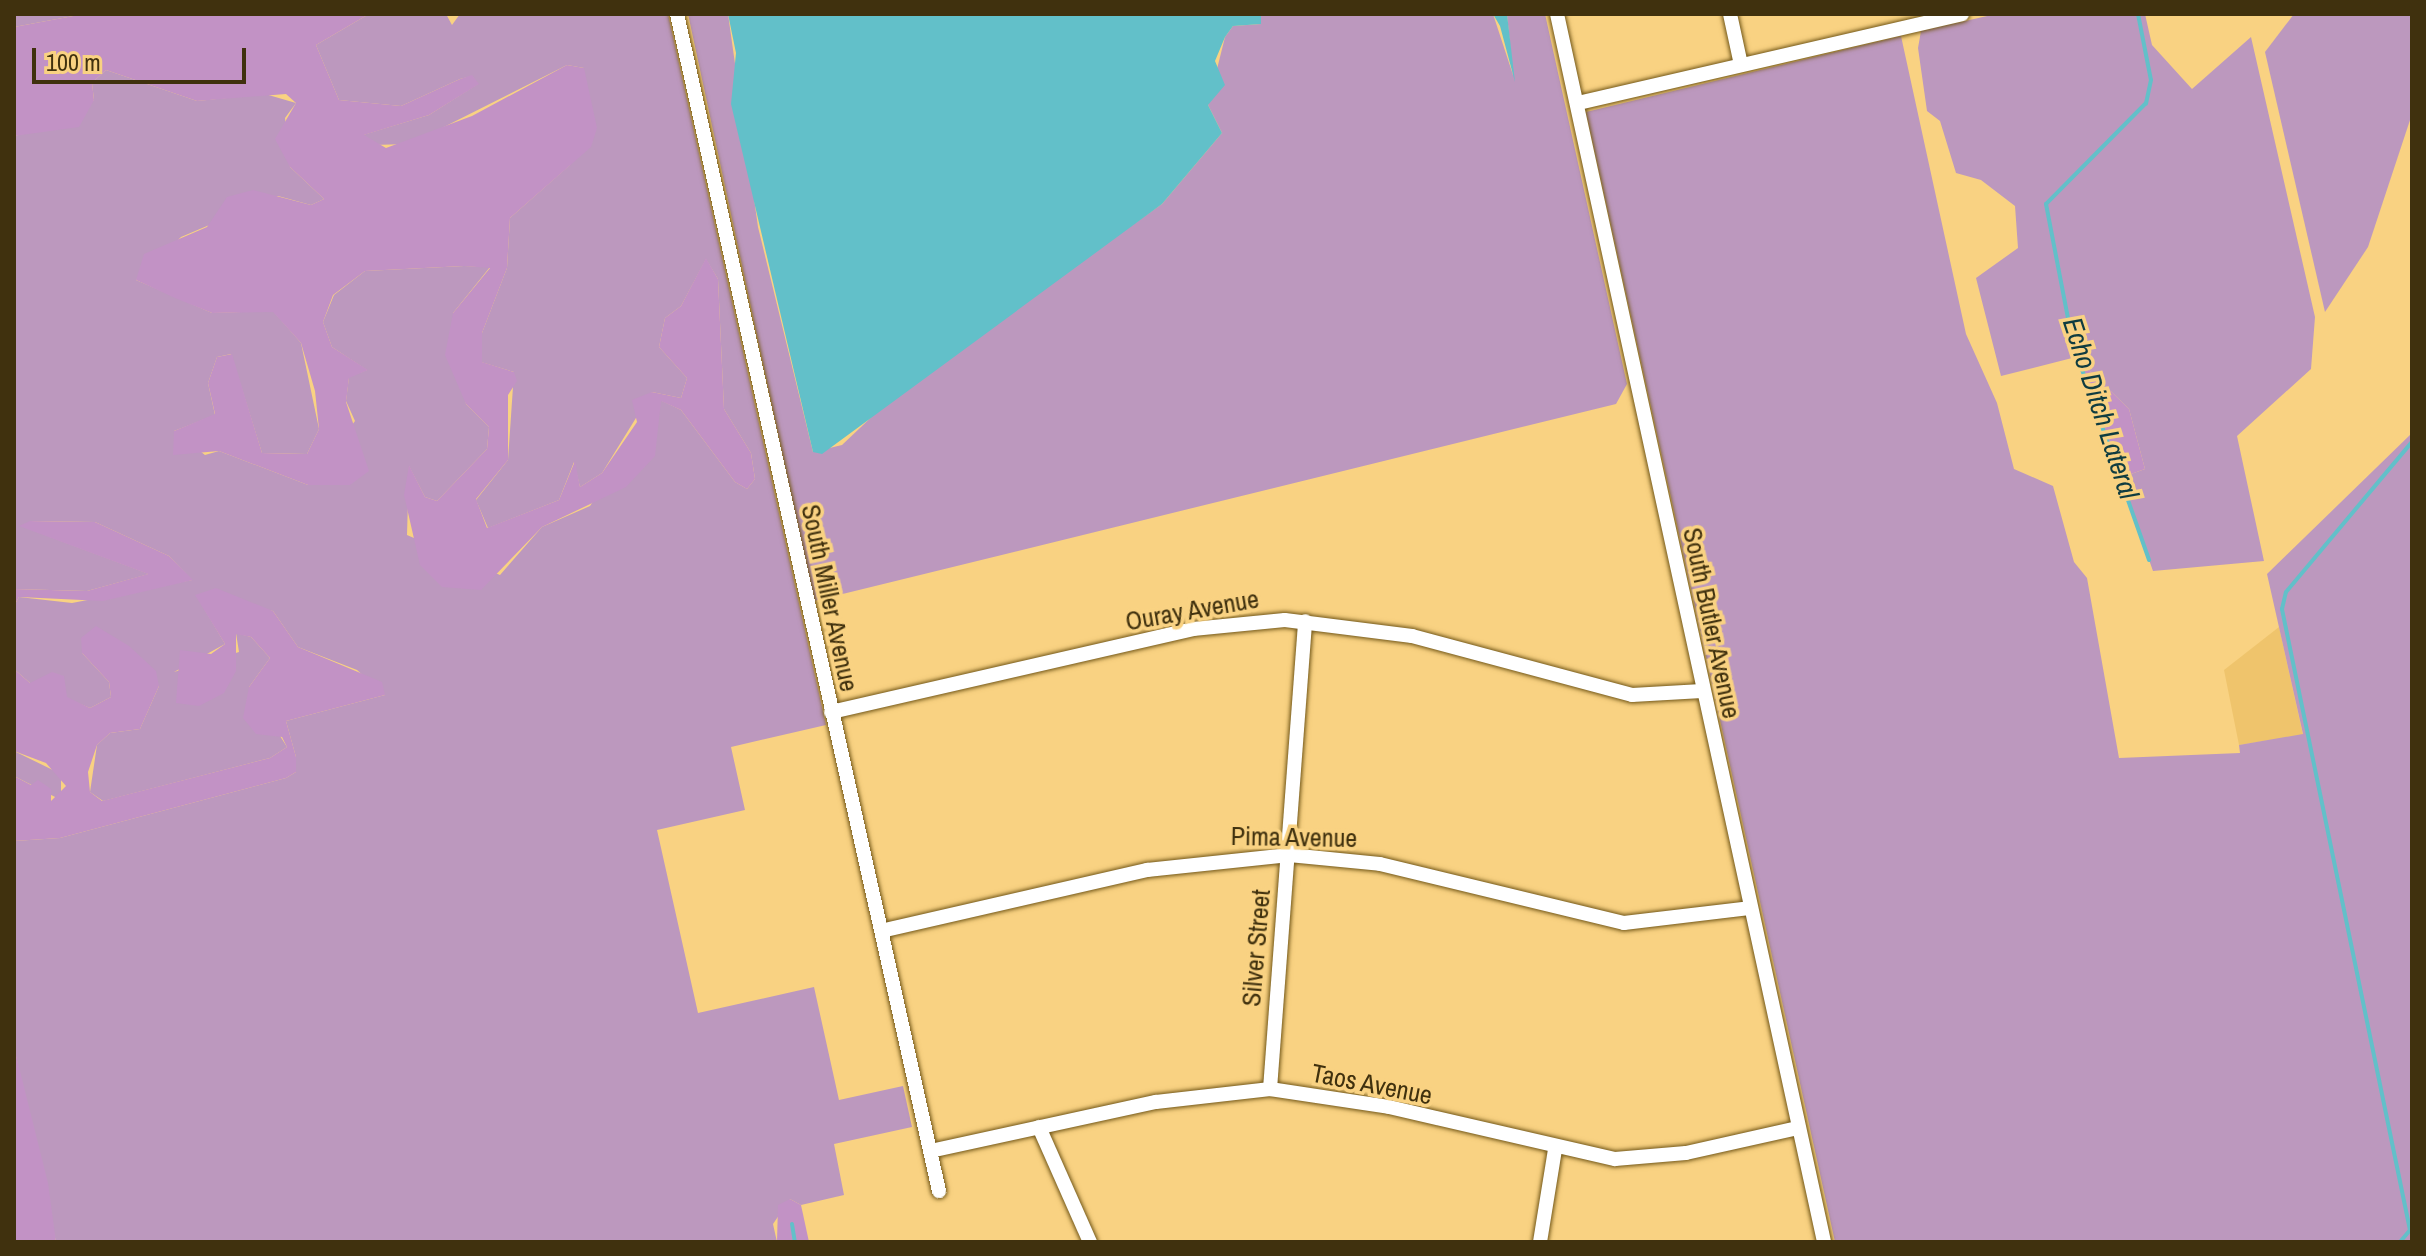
<!DOCTYPE html>
<html>
<head>
<meta charset="utf-8">
<style>
	body { margin:0 }
	#map { position:relative; width:2426px; height:1256px; overflow:hidden; background:#f9d282; font-family:"Archivo Narrow",sans-serif }
	div>[style] { position:absolute }
	.built>* { inset:0; background:#efc46c }
	.green>* { inset:0; background:#bc98be }
	.forest>* { inset:0; background:#c292c5 }
	.water>* { inset:0; background:#62c0c9 }
	.stream>* { height:4px; margin:-2px; padding:0 2px; transform-origin:2px; border-radius:2px; background:#62c0c9 }
	.roads { filter:drop-shadow(0 0 2px #735819) drop-shadow(0 0 2px #735819) }
	.street>* { height:14px; margin:-7px; padding:0 7px; transform-origin:7px; border-radius:7px; background:#fff }
	span { translate:-50% -50%; white-space:nowrap; text-align:center; line-height:1.15; -webkit-text-stroke:7px #f9d282; paint-order:stroke }
	.street-label { font-size:26px; color:#40310e }
	.water-label { font-size:28px; color:#0f3c40; font-style:italic }
	.frame { position:absolute; inset:0; border:16px solid #40310e; pointer-events:none }
	.scale { position:absolute; left:32px; top:48px; width:214px; height:36px; box-sizing:border-box; border:4px solid #40310e; border-top:0; padding-left:10px; font-size:24px; line-height:28px; white-space:nowrap; color:#40310e; -webkit-text-stroke:6px #f9d282; paint-order:stroke }
</style>
</head>
<body>
<div id="map">
	<div class="built">
		<div style="clip-path:polygon(2279px 627px,2303px 735px,2239px 745px,2224px 670px)"></div>
	</div>
	<div class="green">
		<div style="clip-path:polygon(14px 14px,84px 14px,14px 27px)"></div>
		<div style="clip-path:polygon(369px 14px,446px 14px,452px 25px,460px 14px,668px 14px,826px 725px,731px 747px,745px 810px,657px 830px,698px 1013px,814px 987px,839px 1100px,903px 1086px,912px 1127px,834px 1144px,844px 1195px,801px 1205px,790px 1199px,773px 1224px,777px 1242px,56px 1242px,14px 1047px,14px 841px,60px 838px,286px 778px,296px 772px,296px 757px,286px 721px,385px 695px,357px 670px,298px 647px,273px 611px,196px 595px,225px 644px,174px 672px,239px 652px,236px 633px,251px 637px,270px 658px,249px 687px,287px 747px,270px 758px,103px 801px,90px 792px,97px 745px,110px 733px,140px 729px,159px 686px,82px 653px,109px 682px,111px 697px,90px 708px,30px 683px,14px 669px,14px 606px,19px 597px,72px 603px,192px 580px,169px 556px,95px 522px,30px 521px,37px 532px,149px 574px,87px 591px,14px 589px,14px 136px,62px 125px,94px 100px,92px 83px,106px 70px,197px 101px,265px 94px,296px 103px,285px 118px,290px 167px,324px 199px,311px 205px,278px 196px,181px 237px,136px 280px,212px 313px,273px 311px,301px 343px,319px 429px,307px 454px,262px 453px,231px 354px,217px 357px,208px 383px,215px 415px,174px 431px,205px 455px,219px 451px,308px 485px,355px 421px,346px 401px,349px 377px,367px 370px,332px 347px,323px 322px,334px 295px,365px 271px,464px 266px,490px 267px,453px 313px,466px 404px,489px 427px,487px 449px,437px 501px,425px 497px,409px 466px,407px 535px,500px 575px,542px 527px,590px 506px,660px 400px,681px 410px,735px 482px,747px 489px,755px 479px,751px 453px,724px 409px,718px 279px,706px 259px,681px 306px,665px 318px,659px 347px,687px 378px,681px 398px,652px 392px,602px 473px,580px 487px,574px 462px,559px 500px,488px 528px,476px 500px,508px 460px,514px 372px,481px 362px,482px 333px,507px 268px,510px 218px,570px 165px,584px 68px,567px 65px,410px 144px,372px 145px,363px 135px,429px 115px,478px 84px,472px 76px,460px 79px,401px 106px,339px 100px,316px 45px)"></div>
		<div style="clip-path:polygon(688px 14px,728px 14px,758px 227px,813px 452px,842px 445px,899px 391px,1162px 204px,1222px 133px,1208px 105px,1225px 37px,1233px 26px,1261px 24px,1260px 14px,1493px 14px,1513px 75px,1507px 14px,1545px 14px,1627px 384px,1616px 404px,814px 601px)"></div>
		<div style="clip-path:polygon(1996px 14px,2145px 14px,2152px 45px,2192px 89px,2251px 37px,2315px 317px,2311px 369px,2237px 436px,2264px 561px,2153px 571px,2120px 478px,2145px 469px,2129px 409px,2076px 357px,2001px 376px,1976px 278px,2018px 248px,2015px 206px,1981px 180px,1956px 173px,1940px 121px,1927px 111px,1918px 48px,1921px 31px)"></div>
		<div style="clip-path:polygon(2294px 14px,2412px 14px,2412px 114px,2368px 247px,2325px 312px,2265px 52px)"></div>
		<div style="clip-path:polygon(1901px 36px,1966px 334px,1997px 403px,2014px 469px,2053px 486px,2074px 562px,2087px 578px,2119px 758px,2240px 753px,2239px 745px,2303px 734px,2267px 574px,2412px 433px,2412px 1242px,1835px 1242px,1586px 112px)"></div>
		<div style="clip-path:polygon(14px 751px,61px 774px,61px 800px,14px 776px)"></div>
	</div>
	<div class="forest">
		<div style="clip-path:polygon(84px 14px,369px 14px,316px 45px,339px 100px,401px 106px,460px 79px,472px 75px,479px 84px,429px 115px,364px 135px,386px 148px,472px 116px,567px 65px,584px 68px,597px 128px,591px 147px,510px 218px,507px 268px,482px 333px,482px 362px,514px 372px,517px 381px,508px 395px,508px 460px,476px 499px,487px 528px,559px 500px,575px 461px,580px 487px,602px 473px,637px 422px,632px 400px,652px 392px,681px 398px,687px 378px,659px 347px,665px 318px,681px 306px,706px 258px,718px 279px,724px 409px,751px 453px,755px 479px,747px 489px,735px 482px,681px 410px,661px 401px,655px 456px,626px 487px,542px 527px,481px 590px,442px 587px,420px 565px,404px 495px,409px 465px,425px 497px,437px 501px,487px 449px,489px 427px,466px 404px,445px 355px,453px 313px,490px 268px,464px 266px,365px 271px,333px 295px,323px 322px,332px 347px,368px 370px,349px 378px,346px 402px,369px 471px,350px 485px,308px 485px,219px 451px,173px 455px,174px 431px,215px 414px,208px 383px,217px 357px,232px 354px,262px 453px,307px 454px,319px 429px,315px 391px,301px 343px,273px 312px,212px 313px,175px 298px,136px 280px,144px 254px,207px 227px,227px 197px,253px 190px,311px 205px,324px 199px,290px 167px,275px 139px,296px 103px,286px 94px,197px 101px,106px 70px,92px 83px,94px 100px,79px 127px,14px 136px,14px 27px)"></div>
		<div style="clip-path:polygon(2079px 360px,2129px 409px,2145px 469px,2120px 478px)"></div>
		<div style="clip-path:polygon(30px 521px,95px 522px,169px 556px,193px 580px,103px 601px,19px 597px,14px 606px,14px 589px,87px 591px,148px 574px,19px 526px)"></div>
		<div style="clip-path:polygon(216px 588px,273px 611px,298px 647px,382px 682px,385px 695px,286px 721px,296px 757px,296px 772px,286px 778px,60px 838px,14px 841px,14px 776px,31px 785px,38px 780px,51px 789px,51px 801px,66px 786px,46px 763px,14px 751px,14px 669px,30px 683px,52px 672px,64px 676px,67px 697px,90px 708px,111px 697px,109px 682px,82px 653px,81px 638px,96px 626px,129px 646px,156px 671px,159px 686px,140px 729px,110px 733px,97px 745px,88px 772px,90px 792px,102px 801px,270px 758px,287px 747px,282px 737px,256px 734px,243px 718px,249px 687px,270px 658px,251px 637px,236px 634px,236px 671px,224px 693px,199px 706px,176px 703px,180px 650px,211px 654px,225px 644px,195px 595px)"></div>
		<div style="clip-path:polygon(14px 1047px,48px 1183px,56px 1242px,14px 1242px)"></div>
		<div style="clip-path:polygon(790px 1199px,801px 1205px,809px 1242px,777px 1242px,778px 1205px)"></div>
	</div>
	<div class="water">
		<div style="clip-path:polygon(728px 14px,1260px 14px,1261px 16px,1261px 24px,1233px 26px,1225px 37px,1215px 61px,1225px 85px,1208px 105px,1222px 133px,1162px 204px,822px 454px,813px 452px,731px 104px,736px 53px)"></div>
		<div style="clip-path:polygon(1493px 14px,1507px 14px,1515px 82px,1500px 26px)"></div>
	</div>
	<div class="stream">
		<div style="left:2138px;top:14px;width:67px;rotate:78.9deg"></div>
		<div style="left:2151px;top:80px;width:24px;rotate:102deg"></div>
		<div style="left:2146px;top:103px;width:142px;rotate:134.7deg"></div>
		<div style="left:2046px;top:204px;width:143px;rotate:79.1deg"></div>
		<div style="left:2073px;top:344px;width:229px;rotate:70.6deg"></div>
		<div style="left:792px;top:1224px;width:18px;rotate:81deg"></div>
		<div style="left:2400px;top:1242px;width:16px;rotate:-50deg"></div>
		<div style="left:2410px;top:1230px;width:634px;rotate:-101.65deg"></div>
		<div style="left:2282px;top:609px;width:17px;rotate:-77deg"></div>
		<div style="left:2286px;top:592px;width:196px;rotate:-50deg"></div>
	</div>
	<div class="roads">
		<div class="street">
			<div style="left:677px;top:14px;width:1206px;rotate:77.45deg"></div>
			<div style="left:1557px;top:14px;width:1257px;rotate:77.73deg"></div>
			<div style="left:1730px;top:14px;width:52px;rotate:77.8deg"></div>
			<div style="left:1578px;top:103px;width:394px;rotate:-13deg"></div>
			<div style="left:831px;top:712px;width:371px;rotate:-12.9deg"></div>
			<div style="left:1193px;top:629px;width:92px;rotate:-5.6deg"></div>
			<div style="left:1285px;top:620px;width:128px;rotate:7.2deg"></div>
			<div style="left:1412px;top:636px;width:228px;rotate:15deg"></div>
			<div style="left:1632px;top:695px;width:70px;rotate:-3.3deg"></div>
			<div style="left:885px;top:930px;width:269px;rotate:-12.9deg"></div>
			<div style="left:1147px;top:870px;width:143px;rotate:-6deg"></div>
			<div style="left:1289px;top:855px;width:91px;rotate:5.6deg"></div>
			<div style="left:1380px;top:864px;width:251px;rotate:13.6deg"></div>
			<div style="left:1624px;top:923px;width:126px;rotate:-6.8deg"></div>
			<div style="left:1270px;top:1089px;width:469px;rotate:-85.7deg"></div>
			<div style="left:1039px;top:1127px;width:126px;rotate:66.1deg"></div>
			<div style="left:935px;top:1150px;width:226px;rotate:-12.3deg"></div>
			<div style="left:1156px;top:1102px;width:115px;rotate:-6.5deg"></div>
			<div style="left:1270px;top:1089px;width:120px;rotate:8.6deg"></div>
			<div style="left:1389px;top:1107px;width:232px;rotate:13deg"></div>
			<div style="left:1615px;top:1159px;width:71px;rotate:-4.8deg"></div>
			<div style="left:1686px;top:1153px;width:115px;rotate:-12.6deg"></div>
			<div style="left:1540px;top:1242px;width:94px;rotate:-80.8deg"></div>
		</div>
	</div>
	<div class="street-label">
		<span style="left:830px;top:598px;rotate:78deg">South Miller Avenue</span>
		<span style="left:1192px;top:610px;rotate:-10deg">Ouray Avenue</span>
		<span style="left:1712px;top:623px;rotate:78deg">South Butler Avenue</span>
		<span style="left:1294px;top:837px;rotate:1deg">Pima Avenue</span>
		<span style="left:1256px;top:948px;rotate:-85deg">Silver Street</span>
		<span style="left:1372px;top:1084px;rotate:11deg">Taos Avenue</span>
	</div>
	<div class="water-label">
		<span style="left:2101px;top:408px;rotate:72deg">Echo Ditch Lateral</span>
	</div>
	<div class="frame"></div>
	<div class="scale">100 m</div>
</div>
</body>
</html>
